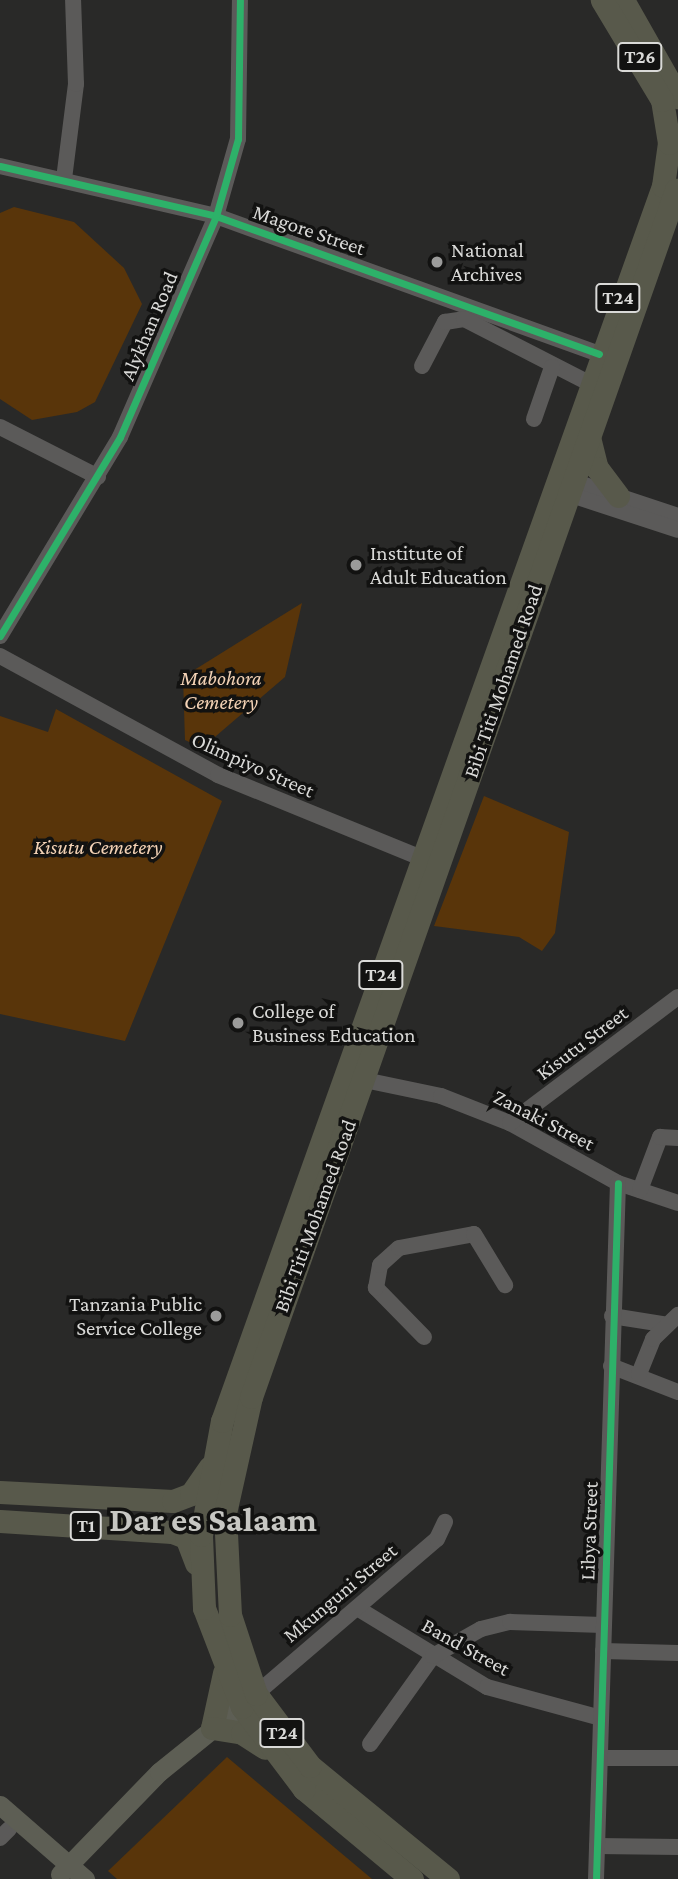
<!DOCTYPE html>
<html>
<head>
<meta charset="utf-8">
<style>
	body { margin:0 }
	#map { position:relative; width:678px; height:1879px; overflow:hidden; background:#292928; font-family:"Crimson Pro",serif }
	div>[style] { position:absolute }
	.green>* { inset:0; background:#59350a }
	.minor>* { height:16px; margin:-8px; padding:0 8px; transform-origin:8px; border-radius:8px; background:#5b5a59 }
	.major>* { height:19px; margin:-9.5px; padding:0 9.5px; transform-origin:9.5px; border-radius:9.5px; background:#5d5e54 }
	.highway>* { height:23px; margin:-11.5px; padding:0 11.5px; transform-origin:11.5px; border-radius:11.5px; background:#58594b }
	.cycleway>* { height:7px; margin:-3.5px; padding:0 3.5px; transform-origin:3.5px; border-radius:3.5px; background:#2db169 }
	.dots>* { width:19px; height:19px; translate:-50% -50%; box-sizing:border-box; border:4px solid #121211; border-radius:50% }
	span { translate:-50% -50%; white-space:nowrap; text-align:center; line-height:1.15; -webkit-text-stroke:7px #121211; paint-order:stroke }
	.shield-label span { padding:2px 5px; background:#121211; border:2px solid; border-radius:5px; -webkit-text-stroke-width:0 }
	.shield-label { font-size:19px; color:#d9d9d7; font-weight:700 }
	.street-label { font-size:21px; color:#d9d9d7 }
	.poi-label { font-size:21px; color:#d9d9d7 }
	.left { translate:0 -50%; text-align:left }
	.right { translate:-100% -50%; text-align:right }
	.park-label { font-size:21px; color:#f3d2b5; font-style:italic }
	.town-label { font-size:35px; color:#c7c7c3; font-weight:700 }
</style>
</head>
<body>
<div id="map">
	<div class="green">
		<div style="clip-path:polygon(14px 207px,74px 222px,124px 268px,142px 304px,95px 402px,77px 412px,32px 420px,0 399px,0 213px)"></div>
		<div style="clip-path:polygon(302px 603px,285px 677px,202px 748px,185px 740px,183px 677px)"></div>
		<div style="clip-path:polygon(56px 709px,222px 801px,125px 1041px,0 1014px,0 716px,48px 732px)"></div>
		<div style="clip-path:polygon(484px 796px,569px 832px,555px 933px,542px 951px,519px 937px,434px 926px)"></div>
		<div style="clip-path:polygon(227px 1757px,372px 1879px,117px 1879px,108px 1871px)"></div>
	</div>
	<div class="minor">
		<div style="left:0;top:166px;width:222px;rotate:13deg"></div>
		<div style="left:216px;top:216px;width:407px;rotate:19.8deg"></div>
		<div style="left:64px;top:179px;width:96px;rotate:-82.8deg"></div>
		<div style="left:76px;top:84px;width:84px;rotate:-92deg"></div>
		<div style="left:422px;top:366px;width:50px;rotate:-62.4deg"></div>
		<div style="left:445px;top:322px;width:19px;rotate:-9deg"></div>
		<div style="left:464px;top:319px;width:140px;rotate:27.1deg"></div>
		<div style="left:534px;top:419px;width:55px;rotate:-70.9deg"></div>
		<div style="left:0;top:427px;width:110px;rotate:27deg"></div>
		<div style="left:567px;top:479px;width:117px;rotate:18.4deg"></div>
		<div style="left:559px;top:491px;width:125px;rotate:18.1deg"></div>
		<div style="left:0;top:636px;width:232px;rotate:-58.9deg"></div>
		<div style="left:120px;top:437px;width:241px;rotate:-66.5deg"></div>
		<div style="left:216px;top:216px;width:80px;rotate:-74.1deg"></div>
		<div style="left:238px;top:139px;width:139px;rotate:-89.2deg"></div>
		<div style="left:0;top:656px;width:248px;rotate:28.6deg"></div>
		<div style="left:218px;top:775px;width:219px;rotate:22.2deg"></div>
		<div style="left:355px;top:1078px;width:88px;rotate:11.8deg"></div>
		<div style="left:441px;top:1096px;width:74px;rotate:21.4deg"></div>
		<div style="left:510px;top:1123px;width:124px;rotate:29.1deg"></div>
		<div style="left:618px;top:1183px;width:63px;rotate:18.4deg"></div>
		<div style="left:510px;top:1123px;width:210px;rotate:-36.9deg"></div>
		<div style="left:640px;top:1190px;width:57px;rotate:-69.3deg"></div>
		<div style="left:660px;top:1137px;width:18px;rotate:3deg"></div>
		<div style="left:612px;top:1316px;width:52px;rotate:8.9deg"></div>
		<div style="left:424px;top:1337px;width:69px;rotate:-134.4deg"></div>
		<div style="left:376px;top:1288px;width:23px;rotate:-80deg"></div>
		<div style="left:380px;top:1265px;width:25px;rotate:-42deg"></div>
		<div style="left:399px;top:1248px;width:76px;rotate:-10.6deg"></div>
		<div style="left:474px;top:1234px;width:60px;rotate:58.7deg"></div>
		<div style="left:611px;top:1366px;width:72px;rotate:21.2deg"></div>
		<div style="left:639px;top:1374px;width:38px;rotate:-68deg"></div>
		<div style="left:653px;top:1339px;width:35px;rotate:-44deg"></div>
		<div style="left:357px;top:1608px;width:152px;rotate:31.3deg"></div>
		<div style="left:487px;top:1687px;width:118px;rotate:15.2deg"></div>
		<div style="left:603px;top:1651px;width:75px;rotate:1.5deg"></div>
		<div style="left:256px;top:1694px;width:238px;rotate:-40.6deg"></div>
		<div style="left:437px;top:1539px;width:19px;rotate:-65deg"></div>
		<div style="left:370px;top:1744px;width:108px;rotate:-54.4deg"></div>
		<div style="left:433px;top:1656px;width:55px;rotate:-29.4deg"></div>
		<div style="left:481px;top:1629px;width:30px;rotate:-14deg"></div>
		<div style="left:510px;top:1622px;width:93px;rotate:1.8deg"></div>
		<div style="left:600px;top:1758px;width:78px"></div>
		<div style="left:0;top:1838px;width:13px;rotate:-45deg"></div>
		<div style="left:597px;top:1846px;width:81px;rotate:0.7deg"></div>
		<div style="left:596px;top:1879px;width:696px;rotate:-88.19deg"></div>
	</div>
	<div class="major">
		<div style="left:0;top:1805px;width:113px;rotate:41deg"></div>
		<div style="left:60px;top:1874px;width:142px;rotate:-45.9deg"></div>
		<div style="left:159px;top:1772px;width:119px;rotate:-38.9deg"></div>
	</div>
	<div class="highway">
		<div style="left:623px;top:0;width:112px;rotate:60.4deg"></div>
		<div style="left:589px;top:437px;width:32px;rotate:76deg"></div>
		<div style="left:597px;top:468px;width:35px;rotate:53deg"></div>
		<div style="left:0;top:1492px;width:173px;rotate:3deg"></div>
		<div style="left:173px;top:1501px;width:19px;rotate:-21deg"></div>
		<div style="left:191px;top:1494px;width:33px;rotate:-55deg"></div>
		<div style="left:0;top:1521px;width:172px;rotate:3.7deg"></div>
		<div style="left:172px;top:1532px;width:15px;rotate:20deg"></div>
		<div style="left:186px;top:1537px;width:28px;rotate:69deg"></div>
		<div style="left:224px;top:1673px;width:56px;rotate:102.3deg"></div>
		<div style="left:212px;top:1728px;width:30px;rotate:9deg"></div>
		<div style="left:242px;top:1733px;width:27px;rotate:33deg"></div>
		<div style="left:412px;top:1879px;width:141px;rotate:-140.2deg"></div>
		<div style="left:304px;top:1789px;width:103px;rotate:-127.1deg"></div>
		<div style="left:242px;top:1707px;width:106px;rotate:-111deg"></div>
		<div style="left:204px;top:1608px;width:73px;rotate:-92.4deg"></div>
		<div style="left:201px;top:1535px;width:116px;rotate:-79.6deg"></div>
		<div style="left:222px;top:1421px;width:1311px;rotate:-70.35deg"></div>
		<div style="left:663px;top:186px;width:43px;rotate:-82.1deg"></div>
		<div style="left:669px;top:143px;width:44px;rotate:-99.2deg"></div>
		<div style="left:662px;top:100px;width:117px;rotate:-121deg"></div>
		<div style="left:448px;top:1879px;width:178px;rotate:-140.7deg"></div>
		<div style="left:310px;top:1766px;width:90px;rotate:-126.9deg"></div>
		<div style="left:256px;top:1694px;width:83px;rotate:-108.2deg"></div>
		<div style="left:230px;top:1615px;width:102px;rotate:-92.8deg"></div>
		<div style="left:225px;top:1513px;width:119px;rotate:-77.4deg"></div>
		<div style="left:251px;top:1397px;width:1280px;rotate:-70.6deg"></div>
	</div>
	<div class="cycleway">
		<div style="left:0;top:166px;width:222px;rotate:13deg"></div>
		<div style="left:216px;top:216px;width:407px;rotate:19.8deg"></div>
		<div style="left:0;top:636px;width:232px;rotate:-58.9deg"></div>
		<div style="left:120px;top:437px;width:241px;rotate:-66.5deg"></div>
		<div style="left:216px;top:216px;width:80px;rotate:-74.1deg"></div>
		<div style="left:238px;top:139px;width:139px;rotate:-89.2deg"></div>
		<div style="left:596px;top:1879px;width:696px;rotate:-88.19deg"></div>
	</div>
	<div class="dots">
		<div style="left:437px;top:262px;background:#9b9b9a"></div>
		<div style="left:356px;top:565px;background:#9b9b9a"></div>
		<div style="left:238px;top:1023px;background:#9b9b9a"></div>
		<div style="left:216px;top:1316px;background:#9b9b9a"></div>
	</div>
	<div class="shield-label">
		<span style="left:640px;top:57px">T26</span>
		<span style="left:618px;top:298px">T24</span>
		<span style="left:381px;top:975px">T24</span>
		<span style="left:86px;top:1526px">T1</span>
		<span style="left:282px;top:1733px">T24</span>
	</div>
	<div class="street-label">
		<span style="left:309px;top:230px;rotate:19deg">Magore Street</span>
		<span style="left:149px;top:326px;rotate:-67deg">Alykhan Road</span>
		<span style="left:503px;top:681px;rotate:-71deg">Bibi Titi Mohamed Road</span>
		<span style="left:253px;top:765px;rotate:24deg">Olimpiyo Street</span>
		<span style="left:582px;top:1043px;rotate:-37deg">Kisutu Street</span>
		<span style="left:544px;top:1120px;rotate:27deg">Zanaki Street</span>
		<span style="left:315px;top:1216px;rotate:-70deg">Bibi Titi Mohamed Road</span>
		<span style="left:589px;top:1531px;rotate:-88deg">Libya Street</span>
		<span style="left:340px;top:1593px;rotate:-40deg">Mkunguni Street</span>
		<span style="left:466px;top:1647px;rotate:29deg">Band Street</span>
	</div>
	<div class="poi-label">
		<span class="left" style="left:451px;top:262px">National<br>Archives</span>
		<span class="left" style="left:370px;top:565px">Institute of<br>Adult Education</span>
		<span class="left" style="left:252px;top:1023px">College of<br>Business Education</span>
		<span class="right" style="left:202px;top:1316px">Tanzania Public<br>Service College</span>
	</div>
	<div class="park-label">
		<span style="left:221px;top:690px">Mabohora<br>Cemetery</span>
		<span style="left:98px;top:847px">Kisutu Cemetery</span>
	</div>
	<div class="town-label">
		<span style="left:213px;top:1520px">Dar es Salaam</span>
	</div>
</div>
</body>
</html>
